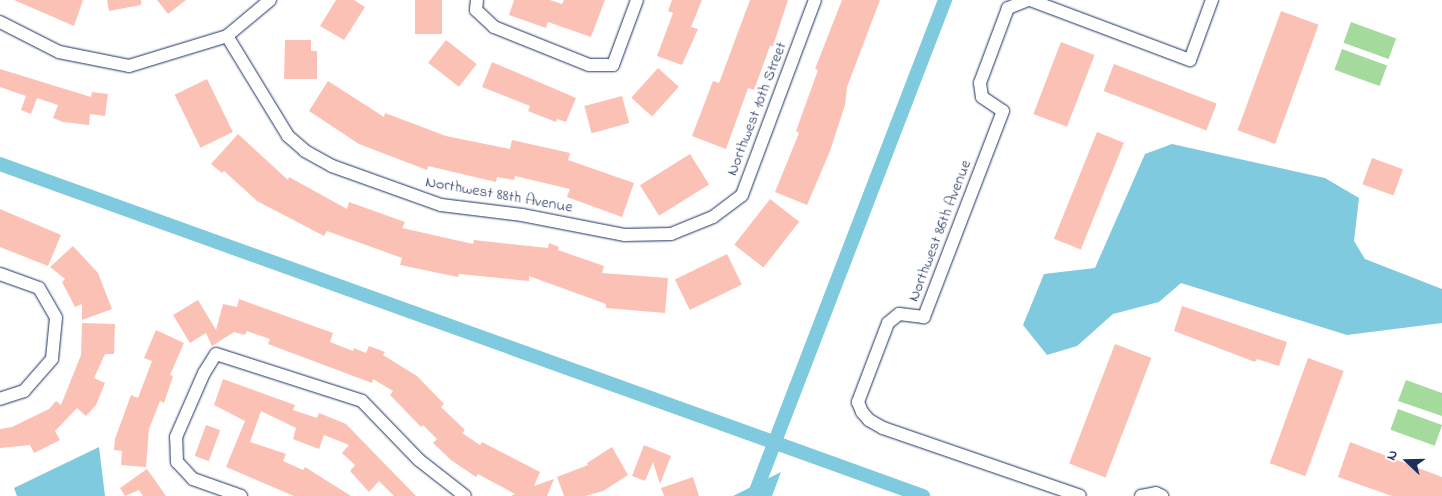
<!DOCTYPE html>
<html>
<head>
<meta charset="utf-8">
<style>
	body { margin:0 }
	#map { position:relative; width:1442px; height:496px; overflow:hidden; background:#fff; font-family:"Indie Flower",sans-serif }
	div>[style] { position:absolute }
	.green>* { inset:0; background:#a5da9d; transform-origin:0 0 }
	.water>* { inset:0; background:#7fcadf }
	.canal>* { height:14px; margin:-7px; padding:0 7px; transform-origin:7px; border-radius:7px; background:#7fcadf }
	.building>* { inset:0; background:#fcc1b5; transform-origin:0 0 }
	.roads { filter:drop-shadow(0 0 1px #1b2f5e) drop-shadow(0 0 1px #1b2f5e) }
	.minor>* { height:12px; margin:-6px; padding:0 6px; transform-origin:6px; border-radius:6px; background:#fff }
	span { translate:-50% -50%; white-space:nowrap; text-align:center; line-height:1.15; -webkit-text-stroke:5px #fff; paint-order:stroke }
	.street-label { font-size:16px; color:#1b2f5e }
	.north { position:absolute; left:1382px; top:436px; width:50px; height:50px; -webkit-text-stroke:4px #fff; paint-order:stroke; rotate:291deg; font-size:14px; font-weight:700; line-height:20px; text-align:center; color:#1b2f5e }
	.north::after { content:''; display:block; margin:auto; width:18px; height:22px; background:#1b2f5e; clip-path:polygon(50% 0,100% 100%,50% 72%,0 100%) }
</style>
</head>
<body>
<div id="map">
	<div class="green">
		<div style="left:1351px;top:22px;width:48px;height:22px;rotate:20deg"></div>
		<div style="left:1342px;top:49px;width:48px;height:22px;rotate:20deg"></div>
		<div style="clip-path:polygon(1406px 380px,1442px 393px,1442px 416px,1398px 401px)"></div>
		<div style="left:1398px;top:409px;width:47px;height:22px;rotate:20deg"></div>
	</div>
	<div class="water">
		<div style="clip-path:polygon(1172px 144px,1325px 178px,1359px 198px,1354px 241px,1365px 259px,1442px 289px,1442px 323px,1347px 335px,1181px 283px,1159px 302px,1113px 314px,1077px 346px,1047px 355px,1023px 325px,1044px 274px,1095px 268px,1145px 154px)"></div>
		<div style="clip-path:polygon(99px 447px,105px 496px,17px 496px,14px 488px)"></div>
		<div style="clip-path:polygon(781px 472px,772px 496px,733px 496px)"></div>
	</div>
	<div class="canal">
		<div style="left:0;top:164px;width:981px;rotate:19.78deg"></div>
		<div style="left:754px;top:496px;width:532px;rotate:-68.94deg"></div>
	</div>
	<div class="building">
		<div style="clip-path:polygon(14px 0,83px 0,74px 26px)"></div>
		<div style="clip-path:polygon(107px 0,141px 0,141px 5px,109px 11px)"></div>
		<div style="clip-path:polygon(157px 0,186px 0,168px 14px)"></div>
		<div style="clip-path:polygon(336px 0,354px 0,365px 7px,344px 40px,320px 26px)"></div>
		<div style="left:415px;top:0;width:27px;height:34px"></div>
		<div style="clip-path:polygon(514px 0,550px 0,562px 4px,564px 0,605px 0,591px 37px,548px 22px,546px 28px,509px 15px)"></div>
		<div style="clip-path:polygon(672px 0,702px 0,691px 27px,698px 29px,682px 65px,657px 56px,673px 13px,668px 11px)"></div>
		<div style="clip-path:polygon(750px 0,788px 0,773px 46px,770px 46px,754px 90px,748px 88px,726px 149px,692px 136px,713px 81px,719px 83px)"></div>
		<div style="clip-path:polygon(842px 0,880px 0,847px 87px,845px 105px,830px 151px,807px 205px,775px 192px,799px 133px,796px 131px,818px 70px,815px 69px)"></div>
		<div style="left:1281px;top:11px;width:40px;height:127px;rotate:20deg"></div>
		<div style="clip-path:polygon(285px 40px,311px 40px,311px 51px,317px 51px,317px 79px,284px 79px)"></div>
		<div style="left:446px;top:40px;width:39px;height:29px;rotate:38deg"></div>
		<div style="left:1061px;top:42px;width:36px;height:77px;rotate:21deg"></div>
		<div style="clip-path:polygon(492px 62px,576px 98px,566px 122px,557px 119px,556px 122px,528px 111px,530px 106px,482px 87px)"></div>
		<div style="left:1114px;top:64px;width:110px;height:29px;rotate:21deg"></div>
		<div style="left:658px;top:68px;width:28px;height:40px;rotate:42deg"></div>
		<div style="clip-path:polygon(0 69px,91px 97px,92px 92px,108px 94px,105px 116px,90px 114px,89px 125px,63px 122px,53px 118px,58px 105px,37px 98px,31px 114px,21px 110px,26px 96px,0 87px)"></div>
		<div style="left:207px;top:79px;width:59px;height:36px;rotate:64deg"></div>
		<div style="clip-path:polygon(328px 81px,384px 117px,385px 113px,446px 136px,510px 149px,512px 140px,570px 153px,568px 160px,634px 183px,622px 217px,567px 197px,570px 189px,515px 176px,514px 180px,497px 177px,496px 182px,428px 166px,427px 170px,359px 144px,309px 111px)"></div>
		<div style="left:622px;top:96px;width:28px;height:39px;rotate:75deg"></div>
		<div style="left:1097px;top:132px;width:29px;height:115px;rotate:22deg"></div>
		<div style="clip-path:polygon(238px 134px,288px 180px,289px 177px,347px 209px,349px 202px,405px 222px,402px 228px,473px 244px,474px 240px,548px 248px,549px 243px,559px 247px,558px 250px,604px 266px,602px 273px,668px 278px,665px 313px,606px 308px,606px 304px,529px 276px,529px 281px,459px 274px,458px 277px,400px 265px,402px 258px,327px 231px,324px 236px,257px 201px,224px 171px,222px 173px,211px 164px)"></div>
		<div style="left:690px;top:154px;width:36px;height:59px;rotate:58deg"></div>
		<div style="left:1372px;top:158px;width:33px;height:28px;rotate:20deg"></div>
		<div style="left:770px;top:199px;width:37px;height:58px;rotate:38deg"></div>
		<div style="clip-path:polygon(0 209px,61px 235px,48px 266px,0 247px)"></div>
		<div style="clip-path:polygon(73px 246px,98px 273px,112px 309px,82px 320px,82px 304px,75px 307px,62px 282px,65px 279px,50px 267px)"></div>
		<div style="left:727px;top:254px;width:34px;height:58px;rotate:64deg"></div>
		<div style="clip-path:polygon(239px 299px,333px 333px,330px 342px,353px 351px,354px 348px,366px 353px,369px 346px,385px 352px,383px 355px,417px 376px,444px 404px,441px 407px,465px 430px,462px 433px,480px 445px,482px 442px,540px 472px,534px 486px,554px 479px,547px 496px,511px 496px,515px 494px,478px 474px,476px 477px,451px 460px,433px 443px,437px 439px,423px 425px,421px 427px,390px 395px,393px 391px,373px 379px,372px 383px,268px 344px,270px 339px,247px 331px,245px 335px,234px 332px,212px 346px,206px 333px,190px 343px,173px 315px,198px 300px,216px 330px,223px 304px,237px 307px)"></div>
		<div style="clip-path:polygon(1182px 306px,1287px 342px,1279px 366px,1257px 359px,1255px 362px,1174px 331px)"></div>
		<div style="clip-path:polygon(82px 323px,115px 324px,114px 354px,105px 354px,94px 378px,105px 383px,96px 405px,86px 416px,77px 408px,55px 431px,60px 440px,34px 453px,30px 445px,0 448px,0 429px,12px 427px,49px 409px,56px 401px,61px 405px,81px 355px)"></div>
		<div style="clip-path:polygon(156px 330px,184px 343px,170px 375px,173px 376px,164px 403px,160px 401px,149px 429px,146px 467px,121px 465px,122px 451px,114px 450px,115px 439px,131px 395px,138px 398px,152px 361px,144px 358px)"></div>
		<div style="left:1115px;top:344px;width:39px;height:128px;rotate:21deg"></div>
		<div style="left:1308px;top:358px;width:38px;height:112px;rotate:20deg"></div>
		<div style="clip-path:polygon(223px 379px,295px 405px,293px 410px,317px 418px,319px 413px,346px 424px,416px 496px,394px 496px,379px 481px,369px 492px,350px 471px,355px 465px,342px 453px,349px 445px,324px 435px,319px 449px,293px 439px,296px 428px,261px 411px,250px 442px,286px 454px,283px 461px,303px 470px,305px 467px,351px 496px,294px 496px,226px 467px,245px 421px,214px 405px)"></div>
		<div style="left:206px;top:425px;width:15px;height:33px;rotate:20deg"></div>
		<div style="clip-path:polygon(1350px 442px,1442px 477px,1442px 496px,1392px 496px,1338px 477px)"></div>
		<div style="clip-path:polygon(644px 445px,671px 456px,660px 484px,653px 462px,645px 481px,632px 476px)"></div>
		<div style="clip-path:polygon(612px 447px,628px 475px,603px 491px,585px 496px,564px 496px,557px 477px,588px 465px,587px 463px)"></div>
		<div style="clip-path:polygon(147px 469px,166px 496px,143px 496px,139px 490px,125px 496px,120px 488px)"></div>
		<div style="clip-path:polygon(693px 477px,699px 496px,664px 496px,661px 488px)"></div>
	</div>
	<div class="roads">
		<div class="minor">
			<div style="left:477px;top:0;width:10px;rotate:96deg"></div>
			<div style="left:476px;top:10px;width:25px;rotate:43deg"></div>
			<div style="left:494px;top:27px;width:102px;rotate:21.8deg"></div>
			<div style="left:589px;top:65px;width:24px"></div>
			<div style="left:613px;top:65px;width:69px;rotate:-69.7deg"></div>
			<div style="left:1028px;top:0;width:22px;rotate:158deg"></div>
			<div style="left:1008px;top:8px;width:80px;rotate:110.5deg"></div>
			<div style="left:980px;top:83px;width:14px;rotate:82deg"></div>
			<div style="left:982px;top:97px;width:25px;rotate:34deg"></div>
			<div style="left:1003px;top:111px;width:221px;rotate:111deg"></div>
			<div style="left:924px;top:317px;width:25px;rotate:-173deg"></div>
			<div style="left:899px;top:314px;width:14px;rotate:141deg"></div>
			<div style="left:888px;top:323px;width:85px;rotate:110.8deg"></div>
			<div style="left:858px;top:402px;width:11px;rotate:68deg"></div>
			<div style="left:862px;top:412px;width:11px;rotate:49deg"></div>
			<div style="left:869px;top:420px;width:16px;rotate:30deg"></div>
			<div style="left:883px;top:428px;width:208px;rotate:19deg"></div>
			<div style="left:1030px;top:0;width:171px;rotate:20.6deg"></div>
			<div style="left:1190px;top:60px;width:64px;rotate:-69.9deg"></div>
			<div style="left:0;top:22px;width:66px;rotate:27deg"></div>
			<div style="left:59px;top:52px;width:71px;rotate:11.3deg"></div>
			<div style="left:129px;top:66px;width:102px;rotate:-17deg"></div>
			<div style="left:227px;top:36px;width:56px;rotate:-39.9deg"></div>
			<div style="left:227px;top:36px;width:117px;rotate:58.6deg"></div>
			<div style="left:288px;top:136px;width:23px;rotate:41deg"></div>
			<div style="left:305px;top:151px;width:31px;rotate:29deg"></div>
			<div style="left:332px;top:166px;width:116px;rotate:19.7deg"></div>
			<div style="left:441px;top:205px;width:82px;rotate:7deg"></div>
			<div style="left:522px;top:215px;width:105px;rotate:11deg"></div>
			<div style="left:625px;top:235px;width:46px;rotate:-1.2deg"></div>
			<div style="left:671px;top:234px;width:45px;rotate:-22deg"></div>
			<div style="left:713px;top:217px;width:36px;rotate:-37deg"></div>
			<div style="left:742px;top:195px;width:208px;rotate:-69.5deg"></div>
			<div style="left:0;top:274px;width:41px;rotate:19.7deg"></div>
			<div style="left:39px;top:288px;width:34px;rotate:60deg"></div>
			<div style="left:56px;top:318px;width:41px;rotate:95.6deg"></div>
			<div style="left:52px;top:359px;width:43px;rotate:131.2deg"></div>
			<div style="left:24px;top:391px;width:25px;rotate:162deg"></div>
			<div style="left:241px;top:496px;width:51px;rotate:-160.5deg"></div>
			<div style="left:193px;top:479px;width:23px;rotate:-133deg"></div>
			<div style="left:177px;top:462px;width:25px;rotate:-92deg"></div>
			<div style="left:176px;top:437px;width:70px;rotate:-66.4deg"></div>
			<div style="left:204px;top:373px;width:22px;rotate:-58deg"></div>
			<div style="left:216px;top:354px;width:153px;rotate:17.8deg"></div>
			<div style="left:362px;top:401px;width:82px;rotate:46deg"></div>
			<div style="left:419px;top:460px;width:58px;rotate:38deg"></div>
			<div style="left:1141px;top:496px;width:15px;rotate:-11deg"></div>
			<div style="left:1156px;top:493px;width:7px;rotate:27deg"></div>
		</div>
	</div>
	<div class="street-label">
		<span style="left:757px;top:109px;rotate:-69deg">Northwest 10th Street</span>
		<span style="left:499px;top:195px;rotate:10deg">Northwest 88th Avenue</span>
		<span style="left:940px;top:231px;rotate:-69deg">Northwest 86th Avenue</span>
	</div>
	<div class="north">N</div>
</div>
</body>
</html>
